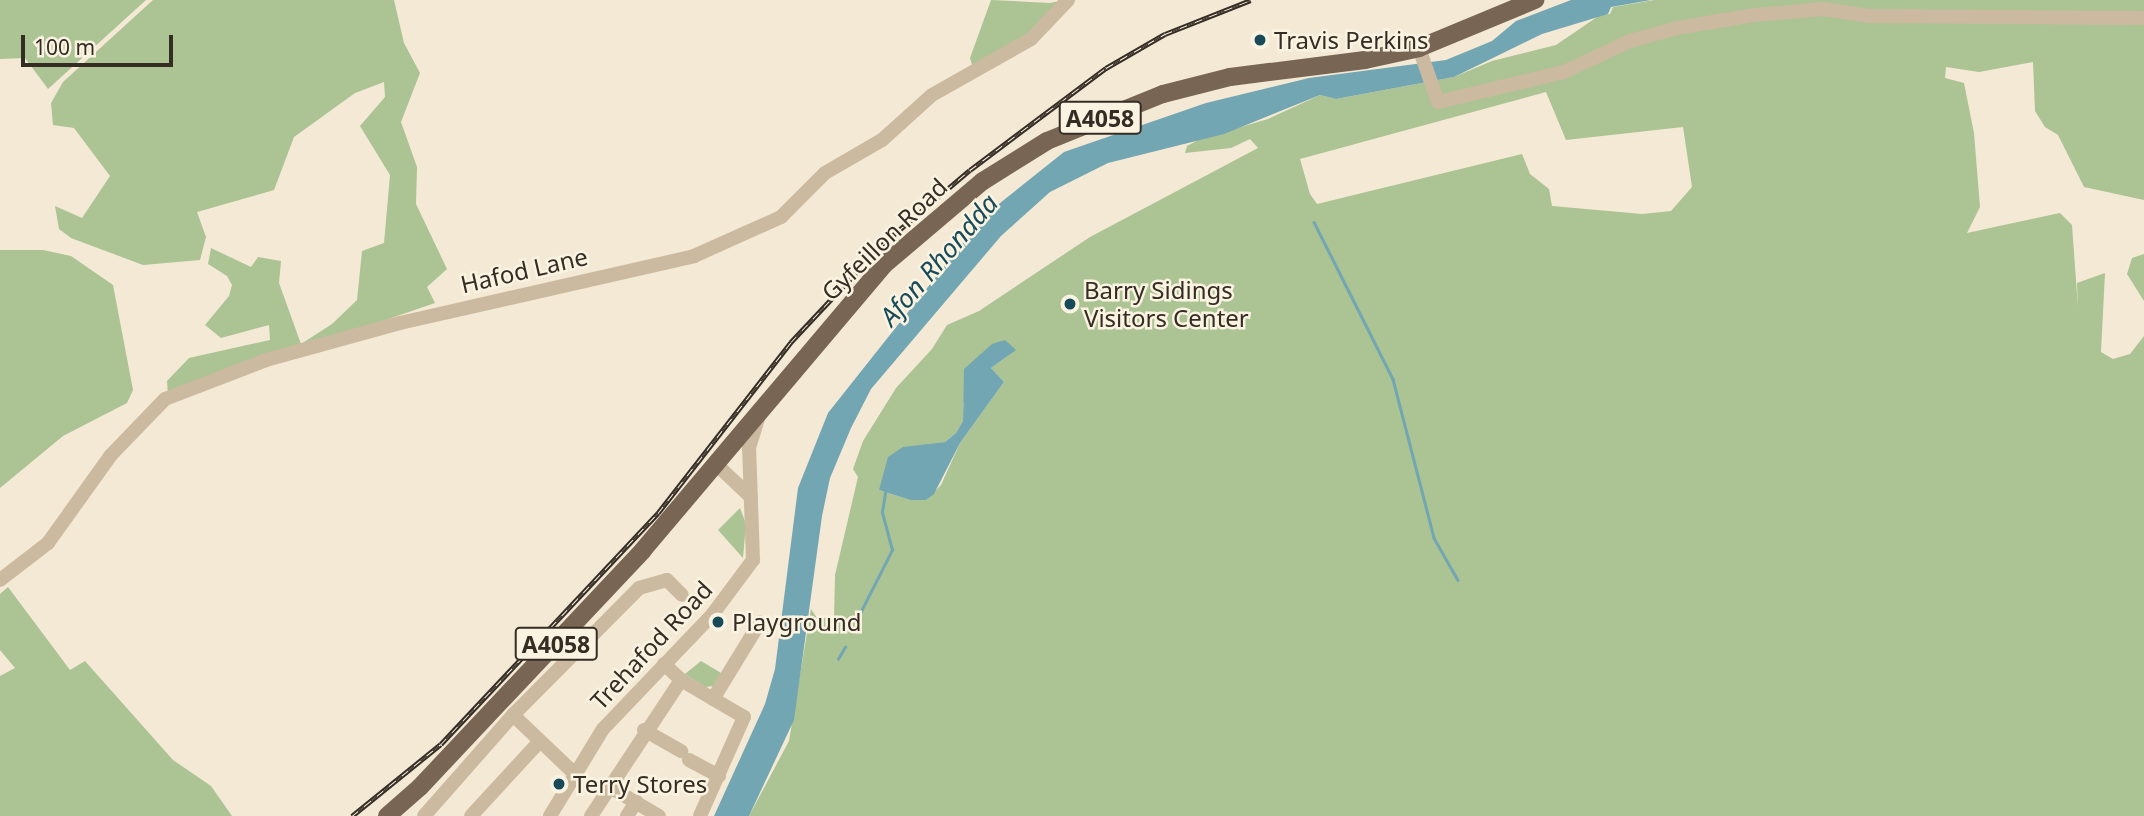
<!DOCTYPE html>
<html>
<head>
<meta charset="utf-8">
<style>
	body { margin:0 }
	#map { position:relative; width:2144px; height:816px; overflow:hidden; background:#f3e9d5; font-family:"Noto Sans",sans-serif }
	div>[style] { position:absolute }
	.green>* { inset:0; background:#acc394 }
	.water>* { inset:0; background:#72a6b2 }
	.stream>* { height:2.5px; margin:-1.25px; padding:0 1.25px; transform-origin:1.25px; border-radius:1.25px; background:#72a6b2 }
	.minor>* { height:14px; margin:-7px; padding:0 7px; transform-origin:7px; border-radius:7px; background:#cbbaa0 }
	.major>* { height:18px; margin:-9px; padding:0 9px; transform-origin:9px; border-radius:9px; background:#786554 }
	.rail>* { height:5px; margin-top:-2.5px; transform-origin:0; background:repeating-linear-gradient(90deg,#faf3e1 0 8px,#352c24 0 16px); box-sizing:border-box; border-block:2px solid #352c24 }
	.dots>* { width:19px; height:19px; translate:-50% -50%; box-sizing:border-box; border:4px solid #faf3e1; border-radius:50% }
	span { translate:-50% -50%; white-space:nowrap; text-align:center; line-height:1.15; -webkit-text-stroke:5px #faf3e1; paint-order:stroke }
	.shield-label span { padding:2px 5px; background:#faf3e1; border:2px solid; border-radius:5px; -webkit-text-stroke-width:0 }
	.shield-label { font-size:23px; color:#352c24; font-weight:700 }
	.poi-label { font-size:24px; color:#352c24 }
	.left { translate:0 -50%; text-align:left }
	.street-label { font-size:24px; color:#352c24 }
	.water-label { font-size:26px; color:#174b59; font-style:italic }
	.scale { position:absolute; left:21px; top:35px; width:152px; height:32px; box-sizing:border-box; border:4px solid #352c24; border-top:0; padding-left:9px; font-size:21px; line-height:24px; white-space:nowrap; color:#352c24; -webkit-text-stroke:5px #faf3e1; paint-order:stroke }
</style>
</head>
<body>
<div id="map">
	<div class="green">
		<div style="clip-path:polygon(0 0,146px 0,48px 89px,25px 58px,0 59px)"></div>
		<div style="clip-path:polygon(153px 0,394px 0,404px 43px,420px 73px,401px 122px,417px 167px,416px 204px,447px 269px,427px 287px,435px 303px,168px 395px,167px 381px,189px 358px,270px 340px,269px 325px,221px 338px,205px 325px,229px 296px,232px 285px,227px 276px,208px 264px,211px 248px,251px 267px,258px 257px,281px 261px,279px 283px,301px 344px,332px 324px,357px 300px,362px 251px,384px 243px,390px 175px,360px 126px,385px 97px,384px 82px,355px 93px,294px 137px,274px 190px,197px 212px,206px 237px,200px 260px,143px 265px,71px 238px,59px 229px,55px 206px,82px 218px,110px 176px,74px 128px,53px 125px,51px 103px,63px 82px)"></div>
		<div style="clip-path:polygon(991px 0,1050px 3px,1065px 0,1038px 29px,973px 68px,970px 58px)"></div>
		<div style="clip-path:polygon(evenodd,1654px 0,2144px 0,2144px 200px,2084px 187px,2058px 135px,2045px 127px,2035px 111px,2033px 62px,1979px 72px,1946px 67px,1945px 78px,1964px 83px,1974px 133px,1980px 207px,1967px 233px,2060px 213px,2072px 225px,2078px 308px,2077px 283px,2105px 273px,2101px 352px,2113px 359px,2130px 354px,2144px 336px,2144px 816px,749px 816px,789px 741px,811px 609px,817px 618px,834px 618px,835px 575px,858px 477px,853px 469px,863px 441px,896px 388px,932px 349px,947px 325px,979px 311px,1090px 237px,1258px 148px,1250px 139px,1231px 148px,1185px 153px,1187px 146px,1200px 139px,1268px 119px,1320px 95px,1336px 99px,1454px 77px,1492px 61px,1556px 45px,1600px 15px,1610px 14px,1613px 7px,1654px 0,1546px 92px,1566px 140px,1683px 127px,1692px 187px,1671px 211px,1642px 214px,1552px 206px,1549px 189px,1530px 174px,1522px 154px,1317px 204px,1310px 194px,1300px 159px,1546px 92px,1654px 0,1005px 340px,1009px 355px,991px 368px,1004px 382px,960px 443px,941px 485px,926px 500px,910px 500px,879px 490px,917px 446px,945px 442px,956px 433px,963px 421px,963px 403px,1005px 340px)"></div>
		<div style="clip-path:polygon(0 250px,43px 250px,71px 256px,113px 285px,133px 390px,127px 403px,63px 436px,0 488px)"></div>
		<div style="clip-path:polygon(2144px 254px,2144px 301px,2127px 274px,2132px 258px)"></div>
		<div style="clip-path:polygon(740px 508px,746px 524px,743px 558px,718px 530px)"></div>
		<div style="clip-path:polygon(8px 587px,70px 670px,85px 661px,173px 760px,211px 786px,232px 816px,0 816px,0 676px,15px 668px,0 650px,0 594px)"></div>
		<div style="clip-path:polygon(701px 661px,721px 673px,714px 686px,705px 687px,685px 674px)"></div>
	</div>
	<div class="water">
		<div style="clip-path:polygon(1571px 0,1651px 0,1611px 7px,1608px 14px,1542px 34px,1454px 77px,1336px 99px,1320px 95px,1224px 134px,1108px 163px,1050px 192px,1001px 236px,871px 389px,851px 428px,830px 478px,822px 516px,794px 720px,749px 816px,714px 816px,765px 704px,775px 669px,798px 488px,828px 413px,985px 215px,1064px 152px,1206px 103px,1309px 78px,1446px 60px,1492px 41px,1516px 21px)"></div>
		<div style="clip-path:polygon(1005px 340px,1016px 350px,991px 368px,1004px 382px,960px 443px,934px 494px,926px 500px,910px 500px,879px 490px,888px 457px,903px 447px,945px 442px,956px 433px,963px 421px,964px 369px,992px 344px)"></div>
	</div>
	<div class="stream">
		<div style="left:1314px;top:222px;width:176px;rotate:63.3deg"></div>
		<div style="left:1393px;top:379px;width:164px;rotate:75.5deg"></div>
		<div style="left:1434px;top:538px;width:48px;rotate:60.3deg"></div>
		<div style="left:860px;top:613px;width:71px;rotate:-63.1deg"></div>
		<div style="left:892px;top:550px;width:39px;rotate:-105deg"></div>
		<div style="left:882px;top:512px;width:20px;rotate:-81deg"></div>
		<div style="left:838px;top:659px;width:14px;rotate:-60deg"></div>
	</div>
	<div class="minor">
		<div style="left:1419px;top:48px;width:57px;rotate:70.6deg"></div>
		<div style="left:1438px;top:102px;width:130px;rotate:-13.4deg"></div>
		<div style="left:1564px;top:72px;width:73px;rotate:-25.2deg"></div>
		<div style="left:1630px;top:41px;width:49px;rotate:-15.5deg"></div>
		<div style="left:1677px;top:28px;width:79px;rotate:-9.5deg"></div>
		<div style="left:1755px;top:15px;width:68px;rotate:-5deg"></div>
		<div style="left:1823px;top:9px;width:48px;rotate:8.5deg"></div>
		<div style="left:1870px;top:16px;width:274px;rotate:0.4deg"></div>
		<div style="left:718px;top:466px;width:45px;rotate:43.2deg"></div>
		<div style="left:0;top:580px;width:61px;rotate:-37.6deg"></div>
		<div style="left:48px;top:543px;width:108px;rotate:-54.4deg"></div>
		<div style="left:111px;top:455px;width:78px;rotate:-46deg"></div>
		<div style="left:165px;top:399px;width:108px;rotate:-21.1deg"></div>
		<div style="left:266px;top:360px;width:139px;rotate:-15.4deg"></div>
		<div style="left:400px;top:323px;width:302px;rotate:-12.8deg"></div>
		<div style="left:694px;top:256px;width:95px;rotate:-24.1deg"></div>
		<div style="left:781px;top:217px;width:62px;rotate:-45deg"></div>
		<div style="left:825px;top:173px;width:66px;rotate:-30.1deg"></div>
		<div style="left:882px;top:140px;width:67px;rotate:-42deg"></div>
		<div style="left:932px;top:95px;width:114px;rotate:-29.5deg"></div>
		<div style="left:1031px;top:39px;width:54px;rotate:-46.5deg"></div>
		<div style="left:664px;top:664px;width:23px;rotate:43deg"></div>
		<div style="left:681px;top:680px;width:73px;rotate:30.4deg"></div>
		<div style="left:744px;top:717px;width:108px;rotate:114deg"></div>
		<div style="left:713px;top:699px;width:90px;rotate:-58.6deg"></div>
		<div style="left:513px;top:715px;width:84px;rotate:43.6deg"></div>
		<div style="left:644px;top:730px;width:43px;rotate:29.6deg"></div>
		<div style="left:689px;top:760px;width:34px;rotate:28deg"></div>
		<div style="left:608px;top:786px;width:59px;rotate:30.5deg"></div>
		<div style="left:424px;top:816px;width:135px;rotate:-48.6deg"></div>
		<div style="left:513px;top:715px;width:179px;rotate:-45.2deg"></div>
		<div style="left:639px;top:588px;width:29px;rotate:-16deg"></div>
		<div style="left:667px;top:580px;width:21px;rotate:45deg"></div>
		<div style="left:471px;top:816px;width:100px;rotate:-47.4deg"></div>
		<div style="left:550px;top:816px;width:102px;rotate:-58.7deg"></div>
		<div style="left:603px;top:729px;width:158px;rotate:-46.3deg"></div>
		<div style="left:712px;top:615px;width:69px;rotate:-53.3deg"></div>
		<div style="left:753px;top:560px;width:112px;rotate:-92deg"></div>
		<div style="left:749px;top:448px;width:37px;rotate:-73deg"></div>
		<div style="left:591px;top:816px;width:163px;rotate:-56.5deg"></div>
		<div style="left:627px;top:816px;width:17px;rotate:-57deg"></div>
	</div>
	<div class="major">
		<div style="left:387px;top:816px;width:44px;rotate:-41.3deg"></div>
		<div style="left:420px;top:787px;width:325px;rotate:-46.7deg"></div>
		<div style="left:643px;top:550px;width:375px;rotate:-49.8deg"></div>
		<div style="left:885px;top:264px;width:128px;rotate:-40.3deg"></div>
		<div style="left:983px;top:181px;width:75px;rotate:-32deg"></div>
		<div style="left:1047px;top:141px;width:125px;rotate:-22.1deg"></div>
		<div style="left:1163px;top:94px;width:69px;rotate:-14.2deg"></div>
		<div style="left:1230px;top:77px;width:136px;rotate:-7.2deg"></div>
		<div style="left:1365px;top:60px;width:55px;rotate:-12.5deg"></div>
		<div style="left:1419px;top:48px;width:126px;rotate:-22.5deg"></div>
	</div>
	<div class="rail">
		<div style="left:352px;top:816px;width:114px;rotate:-39deg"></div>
		<div style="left:441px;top:744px;width:317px;rotate:-46.8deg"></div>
		<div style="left:658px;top:513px;width:217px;rotate:-52.1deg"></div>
		<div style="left:791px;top:342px;width:137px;rotate:-46.8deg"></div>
		<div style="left:885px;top:242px;width:111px;rotate:-40.3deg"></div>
		<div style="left:970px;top:170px;width:170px;rotate:-36.9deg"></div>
		<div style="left:1106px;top:68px;width:68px;rotate:-30deg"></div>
		<div style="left:1165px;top:34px;width:92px;rotate:-21.6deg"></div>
	</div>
	<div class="dots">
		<div style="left:1260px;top:40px;background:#174b59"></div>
		<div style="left:1070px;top:304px;background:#174b59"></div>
		<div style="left:718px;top:622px;background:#174b59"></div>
		<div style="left:559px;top:784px;background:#174b59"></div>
	</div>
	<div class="shield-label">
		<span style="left:1100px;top:118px">A4058</span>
		<span style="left:556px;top:644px">A4058</span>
	</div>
	<div class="poi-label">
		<span class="left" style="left:1274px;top:40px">Travis Perkins</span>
		<span class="left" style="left:1084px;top:304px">Barry Sidings<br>Visitors Center</span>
		<span class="left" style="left:732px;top:622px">Playground</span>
		<span class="left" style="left:573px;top:784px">Terry Stores</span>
	</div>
	<div class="street-label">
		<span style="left:884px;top:239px;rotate:-44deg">Gyfeillon Road</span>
		<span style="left:524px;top:270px;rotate:-13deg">Hafod Lane</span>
		<span style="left:651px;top:645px;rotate:-47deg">Trehafod Road</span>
	</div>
	<div class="water-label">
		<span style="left:939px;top:260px;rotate:-49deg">Afon Rhondda</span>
	</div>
	<div class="scale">100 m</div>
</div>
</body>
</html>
